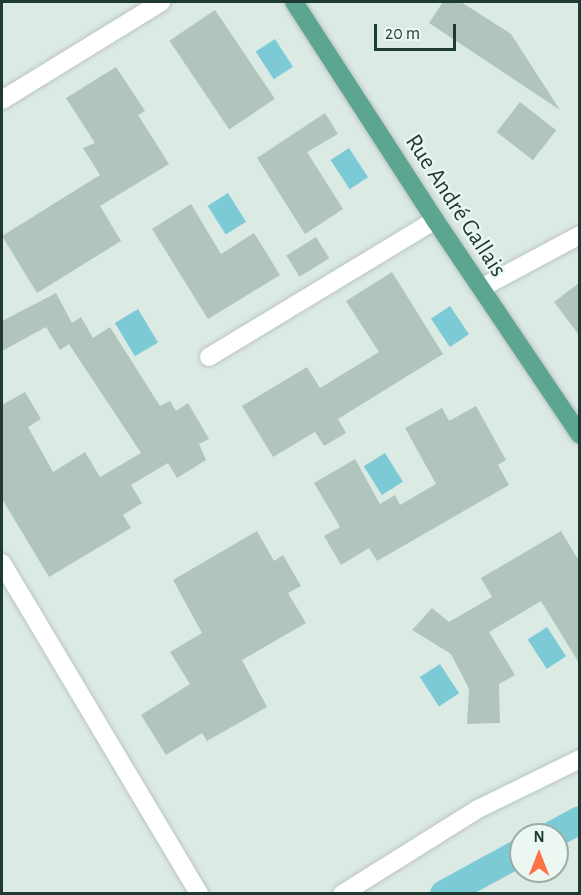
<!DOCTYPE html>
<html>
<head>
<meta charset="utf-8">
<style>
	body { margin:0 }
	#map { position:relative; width:581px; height:895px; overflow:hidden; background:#dceae4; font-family:"Alegreya Sans",sans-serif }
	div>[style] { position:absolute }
	.water>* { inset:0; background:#7dcad7; transform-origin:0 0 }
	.canal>* { height:28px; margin:-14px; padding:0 14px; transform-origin:14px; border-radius:14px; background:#7dcad7 }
	.building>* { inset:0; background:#b1c5bd; transform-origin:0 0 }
	.roads { filter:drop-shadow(0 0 2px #bbc4c2) drop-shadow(0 0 2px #bbc4c2) }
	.minor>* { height:18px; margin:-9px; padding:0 9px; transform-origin:9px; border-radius:9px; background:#fff }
	.major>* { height:18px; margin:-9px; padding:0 9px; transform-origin:9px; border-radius:9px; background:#5ca591 }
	span { translate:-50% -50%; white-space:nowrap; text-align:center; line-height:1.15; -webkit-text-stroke:4.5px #edf7f2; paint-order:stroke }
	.street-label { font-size:24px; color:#1d3b32 }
	.frame { position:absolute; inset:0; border:3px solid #1d3b32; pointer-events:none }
	.north { position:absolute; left:509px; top:823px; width:60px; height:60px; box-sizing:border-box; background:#edf7f2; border:2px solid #9aaca5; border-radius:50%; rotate:0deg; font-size:16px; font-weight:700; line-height:24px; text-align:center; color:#1d3b32 }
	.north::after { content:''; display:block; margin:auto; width:21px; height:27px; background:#ff7146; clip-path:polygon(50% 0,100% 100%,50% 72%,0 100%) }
	.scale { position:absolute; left:374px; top:24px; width:82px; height:27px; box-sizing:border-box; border:3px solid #1d3b32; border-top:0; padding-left:8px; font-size:18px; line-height:21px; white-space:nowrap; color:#1d3b32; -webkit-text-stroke:4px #edf7f2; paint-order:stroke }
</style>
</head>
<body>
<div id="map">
	<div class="water">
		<div style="left:275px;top:39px;width:33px;height:23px;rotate:57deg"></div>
		<div style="left:349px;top:148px;width:35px;height:22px;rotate:57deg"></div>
		<div style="left:228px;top:193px;width:34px;height:24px;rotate:58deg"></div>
		<div style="left:450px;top:306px;width:34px;height:23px;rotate:56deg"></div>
		<div style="left:138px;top:309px;width:39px;height:27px;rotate:59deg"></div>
		<div style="left:385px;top:453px;width:34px;height:25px;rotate:58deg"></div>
		<div style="left:547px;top:627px;width:35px;height:23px;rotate:57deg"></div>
		<div style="left:440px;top:664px;width:35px;height:24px;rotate:57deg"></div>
	</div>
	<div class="canal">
		<div style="left:552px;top:835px;width:32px;rotate:-28deg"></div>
		<div style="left:444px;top:894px;width:88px;rotate:-28.6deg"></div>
	</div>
	<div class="building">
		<div style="clip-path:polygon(443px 2px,461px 2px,511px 34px,560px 110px,429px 23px)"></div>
		<div style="left:215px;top:10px;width:107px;height:55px;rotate:56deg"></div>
		<div style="clip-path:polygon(116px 67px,145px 111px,138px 115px,169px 164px,100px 206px,121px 241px,37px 293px,2px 236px,100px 175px,83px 148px,95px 143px,66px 98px)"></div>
		<div style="left:520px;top:102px;width:46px;height:38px;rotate:38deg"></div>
		<div style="clip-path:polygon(325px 113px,338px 134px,307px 152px,343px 209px,305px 234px,257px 158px)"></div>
		<div style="clip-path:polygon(191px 204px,221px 254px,254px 233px,280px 275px,208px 319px,152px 229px)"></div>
		<div style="left:316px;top:237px;width:25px;height:35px;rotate:58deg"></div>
		<div style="clip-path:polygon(392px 272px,443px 354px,338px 419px,346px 433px,324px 446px,315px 432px,273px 457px,242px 406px,307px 367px,320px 388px,379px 352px,346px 301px)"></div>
		<div style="clip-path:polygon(579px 283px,579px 335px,554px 302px)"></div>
		<div style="clip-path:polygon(56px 293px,72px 323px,81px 317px,93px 338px,110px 327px,160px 406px,170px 401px,176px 411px,188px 403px,209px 439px,199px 444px,206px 460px,177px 478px,168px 463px,131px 485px,142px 503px,123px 515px,131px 528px,49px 577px,2px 499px,2px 405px,25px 392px,41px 419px,28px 427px,53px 472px,85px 452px,100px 477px,141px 453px,69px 344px,60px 350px,46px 327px,2px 351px,2px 321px)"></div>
		<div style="clip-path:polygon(476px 406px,506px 460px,498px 465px,509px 485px,377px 561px,369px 548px,341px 565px,324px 536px,340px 527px,314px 483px,355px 459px,380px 504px,395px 495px,400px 505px,436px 484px,405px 428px,442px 408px,449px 421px)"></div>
		<div style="clip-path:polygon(257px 531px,274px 561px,283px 555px,301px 586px,288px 593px,306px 623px,242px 660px,267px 707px,207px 741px,202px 733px,166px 755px,141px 715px,190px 684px,170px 652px,202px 633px,173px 580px)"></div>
		<div style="clip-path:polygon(561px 531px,579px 561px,579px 663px,541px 601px,489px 632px,515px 675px,499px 684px,500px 723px,467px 724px,469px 689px,451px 654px,412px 630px,432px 608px,449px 622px,492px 597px,481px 578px)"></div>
	</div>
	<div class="roads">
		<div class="minor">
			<div style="left:2px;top:100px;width:187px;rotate:-31.6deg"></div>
			<div style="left:481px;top:288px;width:112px;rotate:-28.2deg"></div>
			<div style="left:209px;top:357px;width:264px;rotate:-31.2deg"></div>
			<div style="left:2px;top:563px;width:385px;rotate:59.2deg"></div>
			<div style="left:342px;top:894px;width:160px;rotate:-32deg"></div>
			<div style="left:478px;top:809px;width:114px;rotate:-26.1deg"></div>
		</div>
		<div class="major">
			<div style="left:294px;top:2px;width:260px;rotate:57.1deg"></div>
			<div style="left:435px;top:220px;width:259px;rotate:56deg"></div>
		</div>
	</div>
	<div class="street-label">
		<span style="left:455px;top:206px;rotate:57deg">Rue André Gallais</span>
	</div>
	<div class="frame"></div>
	<div class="north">N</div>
	<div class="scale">20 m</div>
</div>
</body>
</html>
